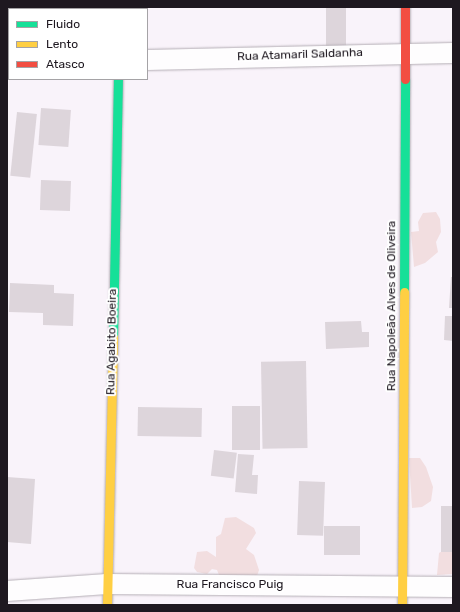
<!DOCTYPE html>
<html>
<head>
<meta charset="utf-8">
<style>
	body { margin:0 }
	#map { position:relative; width:460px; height:612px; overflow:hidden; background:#f9f3fa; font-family:Rubik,sans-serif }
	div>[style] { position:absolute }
	.green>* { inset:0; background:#f2dee0 }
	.building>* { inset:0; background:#ddd5db; transform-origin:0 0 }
	.roads { filter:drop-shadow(0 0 1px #b4aeb5) drop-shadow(0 0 1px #b4aeb5) }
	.street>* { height:20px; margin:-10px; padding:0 10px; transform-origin:10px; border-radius:10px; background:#fefdfe }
	.fast>* { height:9px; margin:-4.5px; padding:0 4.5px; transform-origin:4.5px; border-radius:4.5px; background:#16e098 }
	.slow>* { height:9px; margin:-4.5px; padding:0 4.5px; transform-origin:4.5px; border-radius:4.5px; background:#ffcf43 }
	.jam>* { height:9px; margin:-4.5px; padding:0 4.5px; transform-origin:4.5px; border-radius:4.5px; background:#f24e42 }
	span { translate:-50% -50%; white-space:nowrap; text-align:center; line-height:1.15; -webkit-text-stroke:4px #fff; paint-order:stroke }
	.street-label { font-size:12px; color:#1e1820 }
	.frame { position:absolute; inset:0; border:8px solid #1e1820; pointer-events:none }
	.legend { position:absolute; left:8px; top:8px; width:140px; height:72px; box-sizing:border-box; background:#fff; border:1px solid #a5a3a6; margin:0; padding:5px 7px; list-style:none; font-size:12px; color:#1e1820 }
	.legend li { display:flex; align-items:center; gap:8px; height:20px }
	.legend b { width:20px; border:1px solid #a5a3a6 }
</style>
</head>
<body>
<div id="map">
	<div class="green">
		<div style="clip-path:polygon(436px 212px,440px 219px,441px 232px,436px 242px,438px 252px,425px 263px,414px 267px,411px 232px,419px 231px,418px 222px,423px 213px)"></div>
		<div style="clip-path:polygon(409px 458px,420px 458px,426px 467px,433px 487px,431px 501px,422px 507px,412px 508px)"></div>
		<div style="clip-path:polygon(236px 517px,254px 528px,256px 533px,246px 549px,254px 555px,259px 570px,256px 579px,221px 580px,217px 570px,212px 569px,207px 574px,197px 572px,194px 568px,197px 552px,207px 551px,216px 557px,216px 537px,221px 534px,225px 518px)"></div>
		<div style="clip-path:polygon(449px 547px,453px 547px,453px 574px,437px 575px,439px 553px)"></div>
	</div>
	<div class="building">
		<div style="clip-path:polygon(34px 7px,71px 7px,34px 9px)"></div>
		<div style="left:326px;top:7px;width:20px;height:44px"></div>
		<div style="left:41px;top:108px;width:30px;height:37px;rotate:4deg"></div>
		<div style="left:17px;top:112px;width:20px;height:64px;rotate:6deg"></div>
		<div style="left:41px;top:180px;width:30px;height:30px;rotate:2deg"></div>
		<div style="clip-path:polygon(451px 277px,453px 277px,453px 308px,449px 308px)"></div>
		<div style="clip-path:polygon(10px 283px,54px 285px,54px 293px,74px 294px,73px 326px,43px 325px,43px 313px,9px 312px)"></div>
		<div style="clip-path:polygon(445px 316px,453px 316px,453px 341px,444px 340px)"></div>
		<div style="clip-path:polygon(361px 321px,362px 332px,369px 332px,369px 347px,326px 349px,325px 322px)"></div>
		<div style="left:306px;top:361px;width:87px;height:45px;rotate:89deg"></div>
		<div style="left:232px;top:406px;width:28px;height:44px"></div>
		<div style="left:138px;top:407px;width:64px;height:29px;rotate:1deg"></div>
		<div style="left:214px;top:450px;width:23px;height:26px;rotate:7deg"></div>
		<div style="clip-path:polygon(238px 454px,254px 455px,252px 475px,258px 475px,257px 494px,235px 492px)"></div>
		<div style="clip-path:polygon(7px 477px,35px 479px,31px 544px,7px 542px)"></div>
		<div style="left:299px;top:481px;width:26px;height:54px;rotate:2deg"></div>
		<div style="left:441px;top:506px;width:12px;height:46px"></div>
		<div style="left:324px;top:526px;width:36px;height:29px"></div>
	</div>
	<div class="roads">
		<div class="street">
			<div style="left:117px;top:7px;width:2px;rotate:90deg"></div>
			<div style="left:147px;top:60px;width:306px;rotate:-1.3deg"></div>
			<div style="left:7px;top:62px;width:2px;rotate:-27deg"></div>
			<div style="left:7px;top:591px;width:100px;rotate:-4deg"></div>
			<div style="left:107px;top:584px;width:346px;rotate:0.5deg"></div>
		</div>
		<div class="fast">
			<div style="left:404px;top:292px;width:213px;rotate:-89.7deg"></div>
			<div style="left:113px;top:337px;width:258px;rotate:-88.9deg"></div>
		</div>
		<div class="slow">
			<div style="left:107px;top:605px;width:268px;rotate:-88.7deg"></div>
			<div style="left:402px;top:605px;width:313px;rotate:-89.6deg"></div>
		</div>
		<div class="jam">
			<div style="left:405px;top:79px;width:72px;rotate:-90deg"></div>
		</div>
	</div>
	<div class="street-label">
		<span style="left:300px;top:55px;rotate:-2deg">Rua Atamaril Saldanha</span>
		<span style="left:392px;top:306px;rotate:-90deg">Rua Napoleão Alves de Oliveira</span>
		<span style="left:112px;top:342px;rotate:-89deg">Rua Agabito Boeira</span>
		<span style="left:230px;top:585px">Rua Francisco Puig</span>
	</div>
	<div class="frame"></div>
	<ul class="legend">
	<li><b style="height:5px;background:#16e098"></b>Fluido</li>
	<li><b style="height:5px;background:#ffcf43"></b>Lento</li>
	<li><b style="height:5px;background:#f24e42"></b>Atasco</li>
	</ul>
</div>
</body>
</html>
